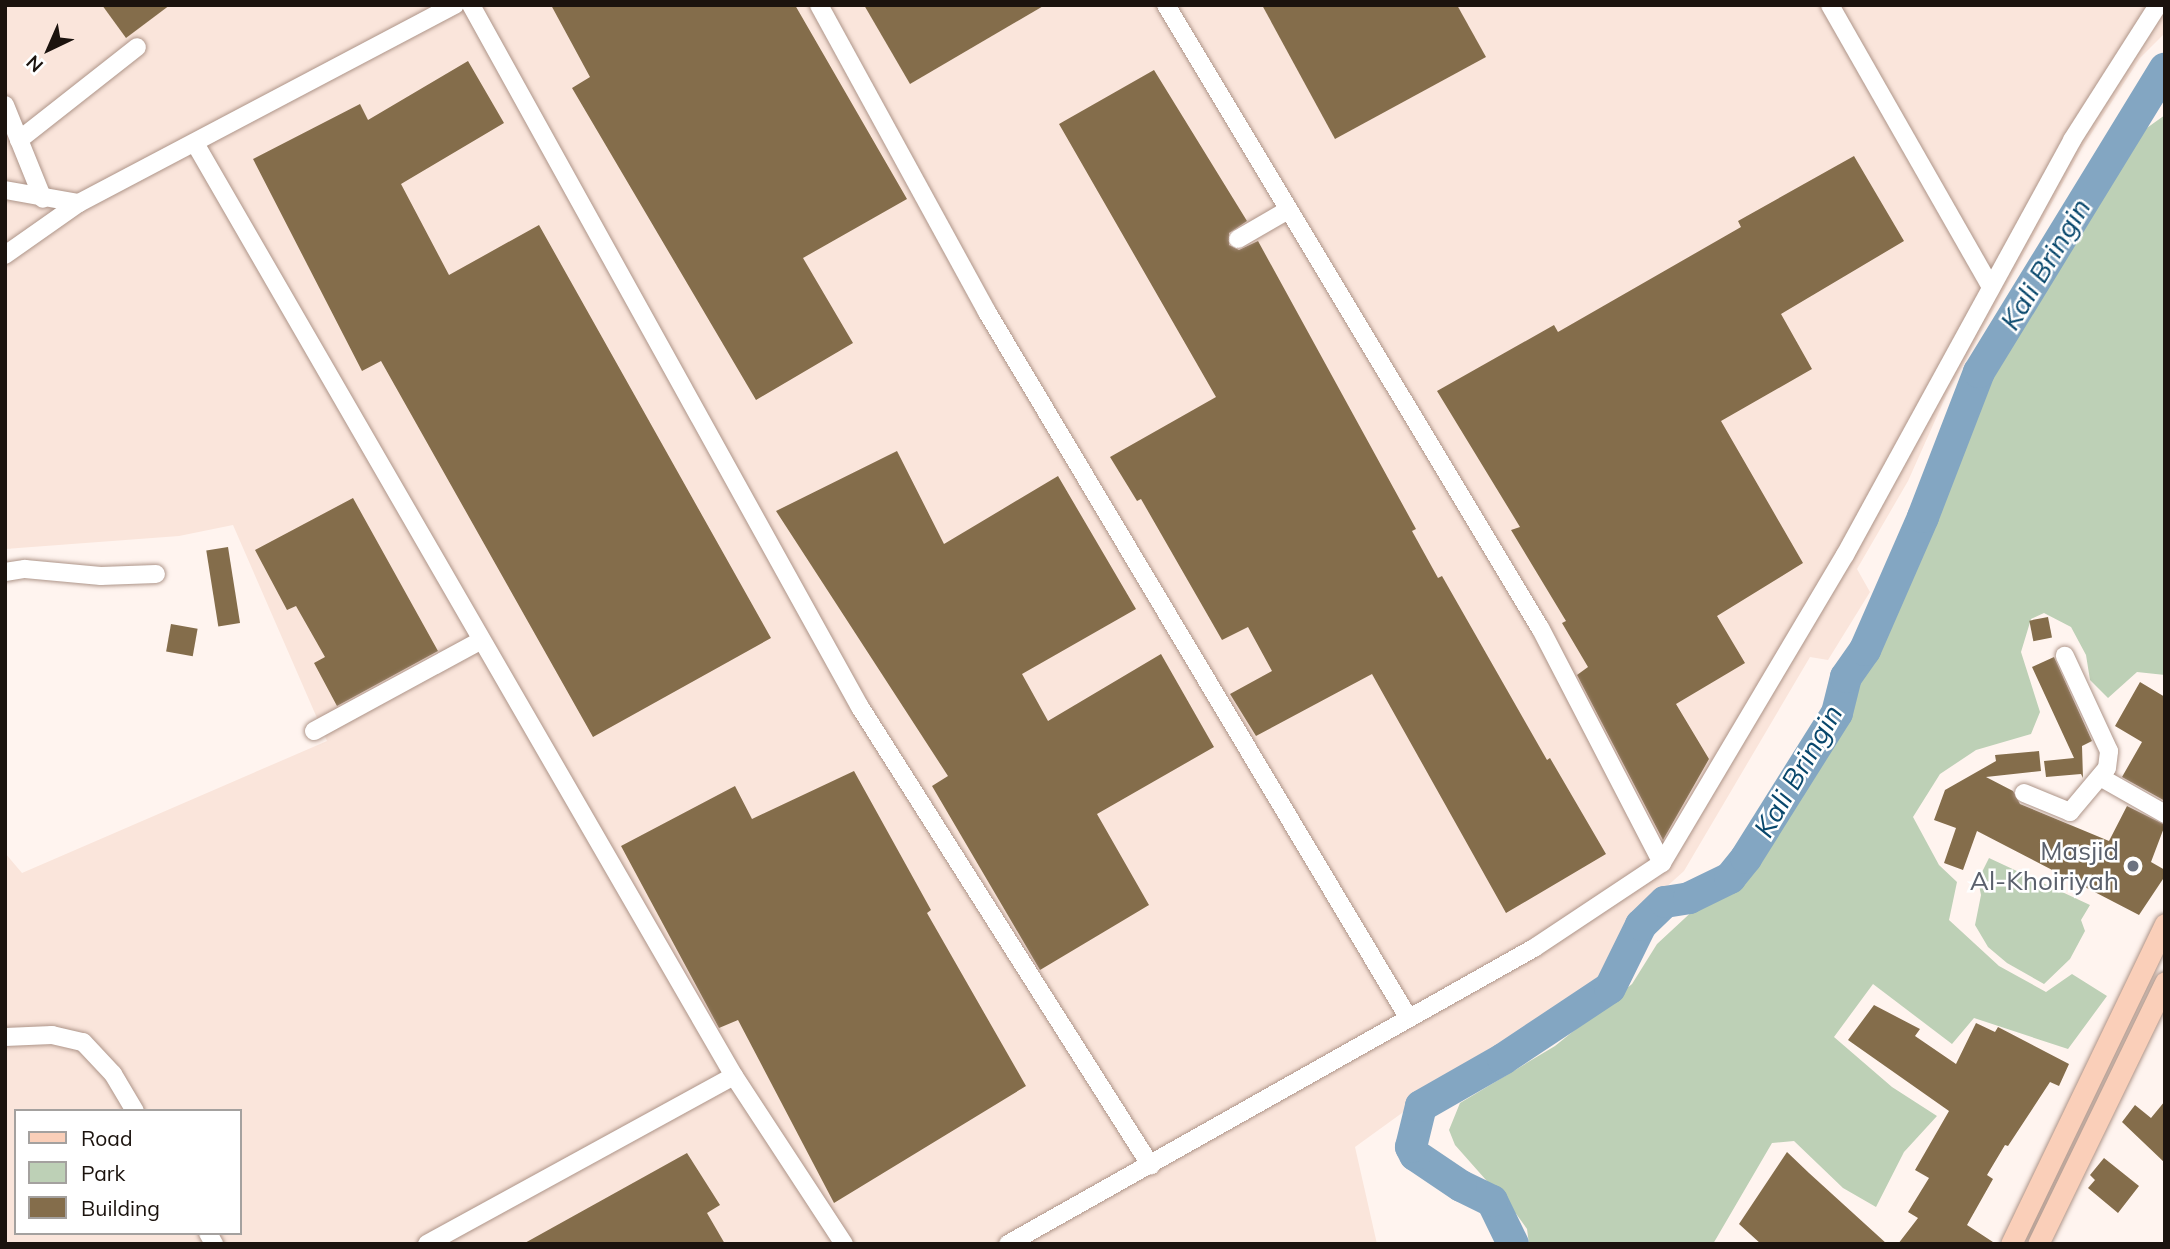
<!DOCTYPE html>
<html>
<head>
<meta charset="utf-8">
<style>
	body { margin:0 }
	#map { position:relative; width:2170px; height:1249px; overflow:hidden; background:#fff4ef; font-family:Mulish,sans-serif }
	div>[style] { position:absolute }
	.built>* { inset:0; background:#fae5db }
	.green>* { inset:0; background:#bdd0b6 }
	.river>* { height:32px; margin:-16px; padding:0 16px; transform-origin:16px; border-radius:16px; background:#83a6c2 }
	.building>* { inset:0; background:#846d4b; transform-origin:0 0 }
	.roads { filter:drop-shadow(0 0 2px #ae9589) drop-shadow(0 0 2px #ae9589) }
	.minor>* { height:18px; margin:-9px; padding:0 9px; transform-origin:9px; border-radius:9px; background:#fff }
	.major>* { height:21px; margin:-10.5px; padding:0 10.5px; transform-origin:10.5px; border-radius:10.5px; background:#facfb9 }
	.dots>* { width:19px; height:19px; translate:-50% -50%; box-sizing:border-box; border:4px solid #fff; border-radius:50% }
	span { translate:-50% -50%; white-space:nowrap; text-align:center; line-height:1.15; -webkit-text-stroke:5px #fff; paint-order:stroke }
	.worship-label { font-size:26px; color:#5b616d }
	.right { translate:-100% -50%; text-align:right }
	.water-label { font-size:28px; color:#08476c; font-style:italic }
	.frame { position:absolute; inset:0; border:7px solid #1b130e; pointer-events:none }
	.legend { position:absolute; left:14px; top:1109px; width:228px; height:126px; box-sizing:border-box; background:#fff; border:2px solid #a4a19f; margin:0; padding:9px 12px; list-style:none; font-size:21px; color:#1b130e }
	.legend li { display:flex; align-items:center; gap:14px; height:35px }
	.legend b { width:35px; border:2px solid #a4a19f }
	.north { position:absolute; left:14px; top:14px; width:70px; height:70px; -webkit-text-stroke:5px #fff; paint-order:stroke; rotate:224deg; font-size:19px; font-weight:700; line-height:28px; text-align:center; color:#1b130e }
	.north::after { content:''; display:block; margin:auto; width:24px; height:32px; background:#1b130e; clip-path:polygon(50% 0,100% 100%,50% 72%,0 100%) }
</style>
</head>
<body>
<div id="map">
	<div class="built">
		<div style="clip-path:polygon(evenodd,5px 5px,2165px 5px,2165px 33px,2140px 58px,2082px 148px,1946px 396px,1908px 481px,1857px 569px,1870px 592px,1828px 660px,1810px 657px,1684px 871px,1644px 907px,1598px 990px,1431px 1092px,1355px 1147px,1377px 1244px,5px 1244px,5px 853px,22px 873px,327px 741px,233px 525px,179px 536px,5px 549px,5px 5px,16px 1111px,240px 1111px,240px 1233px,16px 1233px,16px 1111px)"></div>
	</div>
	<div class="green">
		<div style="clip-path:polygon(2165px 115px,2165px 675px,2137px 672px,2108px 698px,2090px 680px,2086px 655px,2071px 627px,2044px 613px,2031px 619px,2021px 652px,2040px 712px,2031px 734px,1976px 750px,1940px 774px,1913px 817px,1939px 865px,1957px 882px,1949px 920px,1999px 966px,2046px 992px,2072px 974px,2107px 996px,2068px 1049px,1974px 1018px,1952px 1044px,1873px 984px,1834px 1037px,1892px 1087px,1937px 1116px,1904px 1152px,1876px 1207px,1843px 1188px,1794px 1141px,1772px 1143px,1713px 1244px,1529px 1244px,1527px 1229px,1517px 1215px,1455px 1145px,1449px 1130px,1460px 1103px,1555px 1046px,1632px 984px,1657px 944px,1698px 906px,1729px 895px,1748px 880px,1800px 782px,1851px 703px,1906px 588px,1978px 404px,2067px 235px,2144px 130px)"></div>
		<div style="clip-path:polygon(1989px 858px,2090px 905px,2081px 920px,2085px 931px,2070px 959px,2044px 984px,2007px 963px,1988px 947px,1975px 925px,1981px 895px,1978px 880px)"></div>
	</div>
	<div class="river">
		<div style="left:1513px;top:1244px;width:48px;rotate:-116deg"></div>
		<div style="left:1492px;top:1201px;width:34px;rotate:-154deg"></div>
		<div style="left:1461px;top:1186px;width:55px;rotate:-146deg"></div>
		<div style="left:1415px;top:1155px;width:9px;rotate:-117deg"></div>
		<div style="left:1411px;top:1147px;width:42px;rotate:-76.3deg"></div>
		<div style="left:1421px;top:1106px;width:95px;rotate:-29.8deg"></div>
		<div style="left:1503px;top:1059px;width:128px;rotate:-33.6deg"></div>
		<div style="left:1610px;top:988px;width:70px;rotate:-63.8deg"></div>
		<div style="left:1641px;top:925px;width:33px;rotate:-44deg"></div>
		<div style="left:1665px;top:902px;width:24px;rotate:-9deg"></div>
		<div style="left:1689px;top:898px;width:46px;rotate:-26deg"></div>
		<div style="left:1730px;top:878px;width:26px;rotate:-51deg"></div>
		<div style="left:1746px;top:858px;width:171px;rotate:-57.9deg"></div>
		<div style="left:1837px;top:713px;width:37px;rotate:-76deg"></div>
		<div style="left:1846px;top:677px;width:33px;rotate:-55deg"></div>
		<div style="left:1865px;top:650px;width:145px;rotate:-66.4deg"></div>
		<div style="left:1923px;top:517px;width:155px;rotate:-68.9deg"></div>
		<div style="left:1979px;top:372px;width:356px;rotate:-58.5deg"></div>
	</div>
	<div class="building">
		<div style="clip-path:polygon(102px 5px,170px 5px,126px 38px)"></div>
		<div style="clip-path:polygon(551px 5px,795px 5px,907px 199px,803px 258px,853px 343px,756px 400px,572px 88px,590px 77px)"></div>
		<div style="clip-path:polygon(864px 5px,1045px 5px,910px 84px)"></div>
		<div style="clip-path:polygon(1262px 5px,1457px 5px,1486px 57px,1335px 139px)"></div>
		<div style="clip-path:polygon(468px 61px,504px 123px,401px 184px,449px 275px,539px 225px,771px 638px,593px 737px,381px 361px,362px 371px,253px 159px,360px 104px,368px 120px)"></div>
		<div style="clip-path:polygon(1154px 70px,1247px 221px,1229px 233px,1229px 245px,1239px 250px,1258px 241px,1416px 529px,1412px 531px,1438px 578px,1442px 576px,1547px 760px,1550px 758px,1606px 854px,1506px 913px,1372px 674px,1256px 736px,1230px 694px,1272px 671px,1248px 627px,1222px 640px,1141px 499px,1137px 501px,1110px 457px,1216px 397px,1059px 124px)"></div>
		<div style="clip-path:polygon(1854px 156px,1904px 241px,1781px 314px,1812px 369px,1721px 421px,1803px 563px,1717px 616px,1745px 663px,1676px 704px,1709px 759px,1663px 840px,1577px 675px,1588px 667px,1562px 623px,1566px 621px,1511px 530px,1520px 527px,1437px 391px,1554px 325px,1558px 332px,1741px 227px,1738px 221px)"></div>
		<div style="clip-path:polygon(897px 451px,944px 544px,1058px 476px,1136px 609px,1022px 674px,1048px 721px,1161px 654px,1214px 747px,1097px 814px,1149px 905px,1040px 970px,932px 786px,948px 776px,776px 511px)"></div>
		<div style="clip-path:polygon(353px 498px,438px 651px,337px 706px,314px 663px,325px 657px,296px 606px,287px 610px,255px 550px)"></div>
		<div style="left:228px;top:547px;width:77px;height:22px;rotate:81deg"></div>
		<div style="left:2048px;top:617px;width:21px;height:19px;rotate:79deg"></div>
		<div style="left:171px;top:624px;width:27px;height:28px;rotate:10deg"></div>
		<div style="clip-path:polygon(2054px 657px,2092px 741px,2082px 746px,2083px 778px,2081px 774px,2046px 777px,2044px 761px,2074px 758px,2032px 667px)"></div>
		<div style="clip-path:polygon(2140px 682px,2165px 697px,2165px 801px,2122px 777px,2142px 742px,2115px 726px)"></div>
		<div style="clip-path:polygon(2039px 751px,2041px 771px,1986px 777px,2013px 791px,2020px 804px,2109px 841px,2127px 806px,2165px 825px,2151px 862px,2165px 870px,2165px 876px,2139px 915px,1977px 831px,1963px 870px,1944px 863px,1956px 828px,1934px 820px,1945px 790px,1996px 761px,1995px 755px)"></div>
		<div style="clip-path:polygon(854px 771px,931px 910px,927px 913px,1026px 1086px,834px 1203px,738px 1020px,719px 1028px,621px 846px,735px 786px,752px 819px)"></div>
		<div style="clip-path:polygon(1874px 1005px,1920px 1029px,1915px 1036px,1956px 1064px,1976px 1023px,1995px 1032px,1998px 1027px,2069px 1064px,2059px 1086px,2050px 1082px,2008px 1146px,2005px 1145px,1987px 1175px,1993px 1179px,1967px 1225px,1996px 1244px,1898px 1244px,1918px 1218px,1908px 1212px,1929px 1178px,1915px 1170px,1949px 1111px,1848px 1040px)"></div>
		<div style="clip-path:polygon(2165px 1101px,2165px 1163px,2122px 1122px,2135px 1105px,2151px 1118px)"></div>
		<div style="clip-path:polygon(1787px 1152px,1809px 1173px,1887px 1244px,1761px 1244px,1739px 1224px)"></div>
		<div style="clip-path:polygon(687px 1153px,720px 1205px,707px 1213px,725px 1244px,523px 1244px)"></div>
		<div style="clip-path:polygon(2104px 1158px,2139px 1186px,2118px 1213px,2088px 1188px,2095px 1180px,2090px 1175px)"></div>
	</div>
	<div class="roads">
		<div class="minor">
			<div style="left:471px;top:5px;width:803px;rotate:61.01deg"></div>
			<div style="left:860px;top:707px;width:543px;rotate:57.63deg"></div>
			<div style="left:819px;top:5px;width:350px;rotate:61.3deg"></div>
			<div style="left:987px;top:312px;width:821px;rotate:59.16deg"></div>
			<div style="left:1830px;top:5px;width:325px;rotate:60.3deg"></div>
			<div style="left:5px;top:105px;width:101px;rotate:68deg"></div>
			<div style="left:19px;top:140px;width:150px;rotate:-38.2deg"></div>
			<div style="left:196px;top:145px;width:1075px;rotate:59.98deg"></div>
			<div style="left:734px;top:1076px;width:201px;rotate:56.8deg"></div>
			<div style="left:5px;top:190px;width:75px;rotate:10deg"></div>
			<div style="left:1238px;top:239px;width:58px;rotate:-30.1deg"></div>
			<div style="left:5px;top:255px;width:90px;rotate:-35.1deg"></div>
			<div style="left:79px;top:203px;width:425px;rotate:-27.8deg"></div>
			<div style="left:5px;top:572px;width:20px;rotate:-9deg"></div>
			<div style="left:25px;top:569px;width:76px;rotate:5.3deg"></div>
			<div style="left:101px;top:576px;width:55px;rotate:-2.1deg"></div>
			<div style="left:314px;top:731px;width:189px;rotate:-28.5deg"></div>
			<div style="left:2100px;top:777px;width:75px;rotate:29.6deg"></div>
			<div style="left:2024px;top:793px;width:50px;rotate:22.4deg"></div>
			<div style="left:2070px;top:812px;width:57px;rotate:-49.9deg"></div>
			<div style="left:2107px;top:768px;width:17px;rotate:-83deg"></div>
			<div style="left:2109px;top:751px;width:105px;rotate:-114.9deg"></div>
			<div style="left:1662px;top:863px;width:358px;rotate:-59.3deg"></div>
			<div style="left:1845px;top:555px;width:473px;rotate:-61.3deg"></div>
			<div style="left:2072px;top:140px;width:160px;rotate:-57.5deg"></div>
			<div style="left:5px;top:1037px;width:47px;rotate:-2.4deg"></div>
			<div style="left:52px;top:1035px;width:32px;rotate:13deg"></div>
			<div style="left:83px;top:1042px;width:44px;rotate:46.8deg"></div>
			<div style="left:113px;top:1074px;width:43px;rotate:59.3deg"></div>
			<div style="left:208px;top:1233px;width:13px;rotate:61deg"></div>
			<div style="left:427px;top:1244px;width:350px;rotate:-28.7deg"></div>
			<div style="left:1008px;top:1244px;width:604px;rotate:-29.37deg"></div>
			<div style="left:1534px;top:948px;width:154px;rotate:-33.6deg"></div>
			<div style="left:1662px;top:863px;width:265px;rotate:-117.4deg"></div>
			<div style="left:1540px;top:628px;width:727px;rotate:-120.98deg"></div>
		</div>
		<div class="major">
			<div style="left:2011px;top:1244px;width:355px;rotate:-64.3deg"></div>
			<div style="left:2038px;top:1244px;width:291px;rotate:-64.1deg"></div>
		</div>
	</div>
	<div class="dots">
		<div style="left:2133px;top:866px;background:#6b7280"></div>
	</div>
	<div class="worship-label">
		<span class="right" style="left:2119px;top:866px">Masjid<br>Al-Khoiriyah</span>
	</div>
	<div class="water-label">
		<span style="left:2045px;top:264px;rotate:-59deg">Kali Bringin</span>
		<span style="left:1798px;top:771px;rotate:-60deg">Kali Bringin</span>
	</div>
	<div class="frame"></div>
	<ul class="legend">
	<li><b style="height:9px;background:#facfb9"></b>Road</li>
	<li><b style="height:19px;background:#bdd0b6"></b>Park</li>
	<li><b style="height:19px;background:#846d4b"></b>Building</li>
	</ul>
	<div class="north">N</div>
</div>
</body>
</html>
